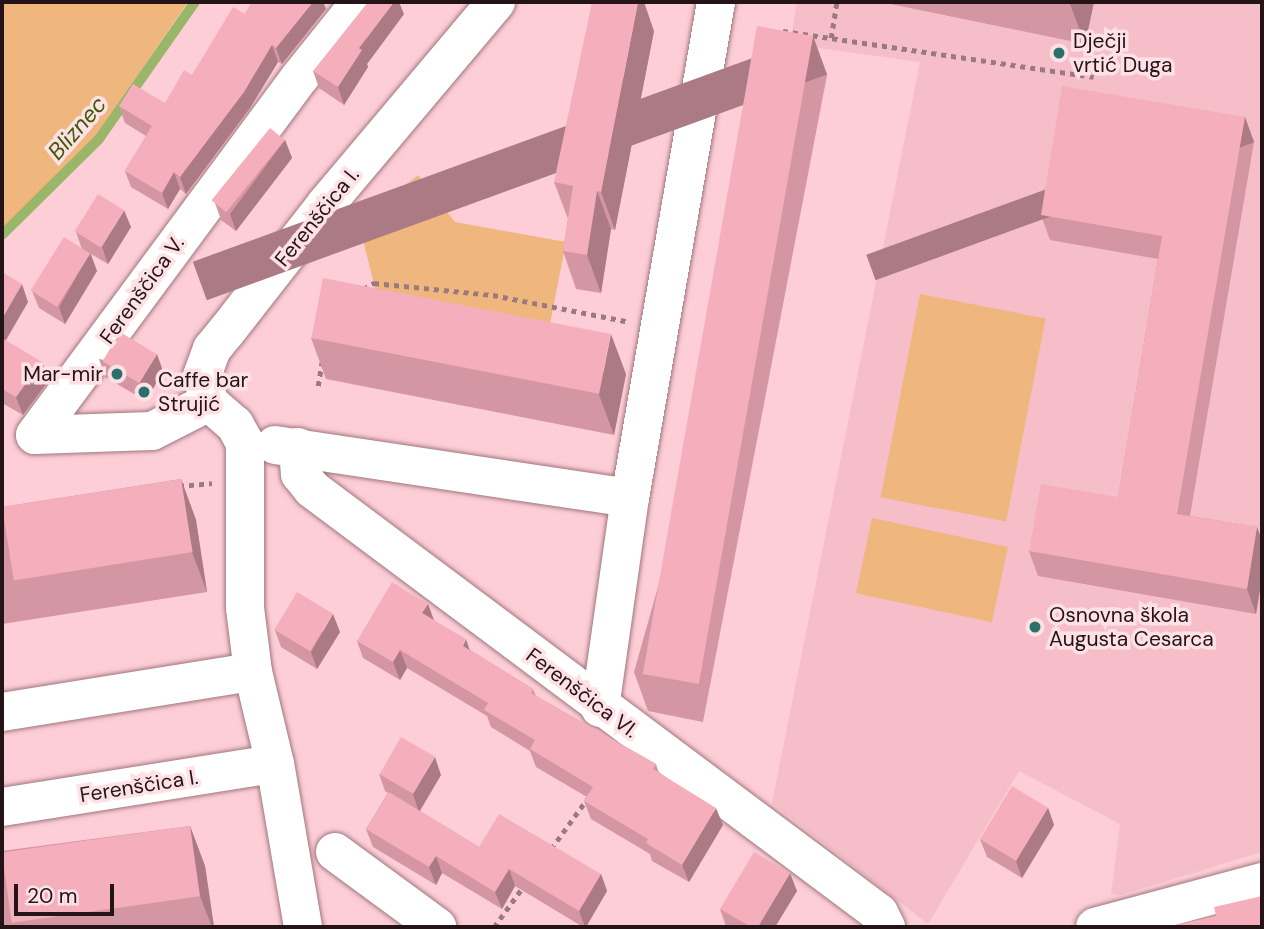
<!DOCTYPE html>
<html>
<head>
<meta charset="utf-8">
<style>
	body { margin:0 }
	#map { position:relative; width:1264px; height:929px; overflow:hidden; background:#fdced7; font-family:"DM Sans",sans-serif }
	div>[style] { position:absolute }
	.built>* { inset:0; background:#f5bec9 }
	.green>* { inset:0; background:#efb77e; transform-origin:0 0 }
	.stream>* { height:10px; margin:-5px; padding:0 5px; transform-origin:5px; border-radius:5px; background:#99b669 }
	.path>* { height:4.5px; margin-top:-2.25px; transform-origin:0; background:repeating-linear-gradient(90deg,#9a797f 0 5px,transparent 0 10px) }
	.roads { filter:drop-shadow(0 0 2px #a0767e) drop-shadow(0 0 2px #a0767e) }
	.minor>* { height:38px; margin:-19px; padding:0 19px; transform-origin:19px; border-radius:19px; background:#fff }
	.wall>* { inset:0; background:#d396a2 }
	.shaded-wall>* { inset:0; background:#ac7a84; transform-origin:0 0 }
	.building>* { inset:0; background:#f5aebc; transform-origin:0 0 }
	.dots>* { width:19px; height:19px; translate:-50% -50%; box-sizing:border-box; border:4px solid #fee1e6; border-radius:50% }
	span { translate:-50% -50%; white-space:nowrap; text-align:center; line-height:1.15; -webkit-text-stroke:7px #fee1e6; paint-order:stroke }
	.poi-label { font-size:21px; color:#241317 }
	.left { translate:0 -50%; text-align:left }
	.right { translate:-100% -50%; text-align:right }
	.street-label { font-size:21px; color:#241317 }
	.water-label { font-size:23px; color:#415a00; font-style:italic }
	.frame { position:absolute; inset:0; border:4px solid #241317; pointer-events:none }
	.scale { position:absolute; left:14px; top:884px; width:100px; height:32px; box-sizing:border-box; border:4px solid #241317; border-top:0; padding-left:9px; font-size:21px; line-height:24px; white-space:nowrap; color:#241317; -webkit-text-stroke:5px #fee1e6; paint-order:stroke }
</style>
</head>
<body>
<div id="map">
	<div class="built">
		<div style="clip-path:polygon(797px 2px,1262px 2px,1262px 852px,1121px 895px,1111px 894px,1120px 824px,1019px 771px,928px 924px,772px 803px,920px 62px,790px 44px)"></div>
	</div>
	<div class="green">
		<div style="clip-path:polygon(2px 2px,188px 2px,94px 138px,2px 233px)"></div>
		<div style="clip-path:polygon(418px 175px,455px 222px,566px 242px,548px 334px,378px 301px,359px 223px)"></div>
		<div style="left:920px;top:294px;width:128px;height:207px;rotate:11deg"></div>
		<div style="left:872px;top:518px;width:139px;height:77px;rotate:12deg"></div>
	</div>
	<div class="stream">
		<div style="left:2px;top:235px;width:136px;rotate:-44.7deg"></div>
		<div style="left:99px;top:139px;width:167px;rotate:-55deg"></div>
	</div>
	<div class="path">
		<div style="left:783px;top:31px;width:314px;rotate:8.4deg"></div>
		<div style="left:831px;top:38px;width:36px;rotate:-81deg"></div>
		<div style="left:363px;top:289px;width:13px;rotate:-29deg"></div>
		<div style="left:374px;top:283px;width:120px;rotate:5.8deg"></div>
		<div style="left:493px;top:295px;width:136px;rotate:11.1deg"></div>
		<div style="left:318px;top:386px;width:24px;rotate:-81deg"></div>
		<div style="left:179px;top:486px;width:33px;rotate:-5deg"></div>
		<div style="left:551px;top:849px;width:62px;rotate:-54.2deg"></div>
		<div style="left:494px;top:927px;width:49px;rotate:-54.1deg"></div>
	</div>
	<div class="roads">
		<div class="minor">
			<div style="left:209px;top:402px;width:64px;rotate:153deg"></div>
			<div style="left:152px;top:431px;width:117px;rotate:178deg"></div>
			<div style="left:35px;top:435px;width:445px;rotate:-53.5deg"></div>
			<div style="left:300px;top:77px;width:96px;rotate:-51.3deg"></div>
			<div style="left:275px;top:445px;width:359px;rotate:8.5deg"></div>
			<div style="left:298px;top:447px;width:27px;rotate:86deg"></div>
			<div style="left:300px;top:474px;width:19px;rotate:51deg"></div>
			<div style="left:312px;top:489px;width:708px;rotate:36.79deg"></div>
			<div style="left:879px;top:913px;width:16px;rotate:63deg"></div>
			<div style="left:600px;top:708px;width:212px;rotate:-81.9deg"></div>
			<div style="left:630px;top:498px;width:503px;rotate:-80.16deg"></div>
			<div style="left:2px;top:712px;width:254px;rotate:-9.1deg"></div>
			<div style="left:2px;top:807px;width:276px;rotate:-9deg"></div>
			<div style="left:335px;top:852px;width:127px;rotate:36.3deg"></div>
			<div style="left:303px;top:927px;width:165px;rotate:-99.7deg"></div>
			<div style="left:275px;top:764px;width:95px;rotate:-103.4deg"></div>
			<div style="left:253px;top:672px;width:64px;rotate:-97.1deg"></div>
			<div style="left:245px;top:608px;width:165px;rotate:-90deg"></div>
			<div style="left:245px;top:443px;width:21px;rotate:-119deg"></div>
			<div style="left:235px;top:425px;width:35px;rotate:-139deg"></div>
			<div style="left:209px;top:402px;width:27px;rotate:-105deg"></div>
			<div style="left:202px;top:376px;width:29px;rotate:-70deg"></div>
			<div style="left:212px;top:349px;width:22px;rotate:-51deg"></div>
			<div style="left:226px;top:332px;width:162px;rotate:-52deg"></div>
			<div style="left:326px;top:204px;width:264px;rotate:-49.9deg"></div>
			<div style="left:1095px;top:927px;width:173px;rotate:-15.1deg"></div>
		</div>
	</div>
	<div class="wall">
		<div style="clip-path:polygon(252px 2px,323px 2px,326px 9px,282px 64px,278px 62px,250px 108px,186px 194px,180px 189px,168px 209px,131px 187px,125px 171px,146px 136px,125px 123px,119px 106px,165px 103px,192px 75px,245px 14px)"></div>
		<div style="clip-path:polygon(881px 2px,1094px 2px,1085px 44px)"></div>
		<div style="clip-path:polygon(404px 14px,367px 64px,368px 67px,344px 105px,319px 88px,313px 71px)"></div>
		<div style="clip-path:polygon(654px 31px,615px 230px,611px 229px,601px 293px,576px 289px,563px 251px,568px 219px,554px 182px)"></div>
		<div style="clip-path:polygon(813px 36px,827px 75px,703px 722px,648px 711px,634px 672px)"></div>
		<div style="clip-path:polygon(285px 140px,292px 158px,236px 231px,221px 220px,215px 203px)"></div>
		<div style="clip-path:polygon(1254px 142px,1190px 516px,1257px 527px,1262px 541px,1262px 577px,1256px 614px,1038px 576px,1029px 551px,1118px 497px,1158px 259px,1050px 240px,1041px 215px)"></div>
		<div style="clip-path:polygon(131px 227px,108px 264px,91px 254px,97px 271px,65px 324px,39px 308px,32px 291px,82px 249px,76px 232px)"></div>
		<div style="clip-path:polygon(2px 272px,28px 302px,5px 340px,49px 380px,23px 415px,2px 403px)"></div>
		<div style="clip-path:polygon(311px 338px,626px 374px,614px 435px,326px 379px)"></div>
		<div style="clip-path:polygon(99px 359px,163px 371px,146px 401px,105px 377px)"></div>
		<div style="clip-path:polygon(181px 479px,196px 520px,207px 592px,2px 624px,2px 507px)"></div>
		<div style="clip-path:polygon(428px 604px,434px 620px,470px 650px,533px 689px,536px 696px,656px 764px,659px 773px,723px 825px,689px 882px,652px 861px,650px 854px,591px 819px,584px 801px,587px 797px,536px 767px,530px 751px,491px 727px,487px 716px,407px 668px,400px 680px,363px 658px,357px 641px)"></div>
		<div style="clip-path:polygon(275px 630px,340px 632px,317px 669px,281px 647px)"></div>
		<div style="clip-path:polygon(379px 774px,441px 775px,420px 811px,479px 847px,601px 874px,607px 891px,586px 927px,583px 927px,515px 886px,502px 909px,442px 873px,436px 885px,373px 847px,366px 829px,388px 793px,385px 791px)"></div>
		<div style="clip-path:polygon(1048px 808px,1054px 825px,1022px 878px,987px 857px,980px 839px)"></div>
		<div style="clip-path:polygon(190px 826px,205px 866px,214px 927px,2px 927px,2px 851px)"></div>
		<div style="clip-path:polygon(797px 891px,775px 927px,728px 927px,726px 926px,720px 909px)"></div>
	</div>
	<div class="shaded-wall">
		<div style="clip-path:polygon(313px 2px,323px 2px,326px 9px,282px 64px,276px 48px)"></div>
		<div style="clip-path:polygon(394px 2px,399px 2px,404px 14px,367px 64px,368px 67px,344px 105px,338px 87px,359px 48px)"></div>
		<div style="clip-path:polygon(638px 2px,644px 2px,654px 31px,615px 230px,601px 192px)"></div>
		<div style="clip-path:polygon(1071px 2px,1094px 2px,1085px 44px,1070px 4px)"></div>
		<div style="left:813px;top:36px;width:41px;height:660px;rotate:70deg"></div>
		<div style="clip-path:polygon(272px 45px,278px 62px,250px 108px,186px 194px,180px 177px)"></div>
		<div style="left:1245px;top:117px;width:27px;height:403px;rotate:70deg"></div>
		<div style="clip-path:polygon(285px 140px,292px 158px,236px 231px,230px 214px)"></div>
		<div style="clip-path:polygon(174px 172px,180px 189px,168px 209px,162px 193px)"></div>
		<div style="clip-path:polygon(597px 191px,611px 229px,601px 293px,587px 255px)"></div>
		<div style="clip-path:polygon(124px 210px,131px 227px,108px 264px,102px 247px)"></div>
		<div style="clip-path:polygon(90px 253px,97px 271px,65px 324px,59px 307px)"></div>
		<div style="clip-path:polygon(22px 284px,28px 302px,2px 347px,2px 319px)"></div>
		<div style="clip-path:polygon(611px 334px,626px 374px,614px 435px,599px 395px)"></div>
		<div style="clip-path:polygon(157px 354px,163px 371px,146px 401px,139px 383px)"></div>
		<div style="clip-path:polygon(42px 362px,49px 380px,23px 415px,16px 397px)"></div>
		<div style="clip-path:polygon(181px 479px,196px 520px,207px 592px,192px 552px)"></div>
		<div style="clip-path:polygon(1257px 527px,1262px 541px,1262px 577px,1256px 614px,1247px 589px)"></div>
		<div style="clip-path:polygon(428px 604px,434px 621px,422px 613px)"></div>
		<div style="clip-path:polygon(333px 614px,340px 632px,317px 669px,311px 652px)"></div>
		<div style="clip-path:polygon(466px 639px,472px 657px,463px 646px)"></div>
		<div style="clip-path:polygon(400px 650px,407px 668px,400px 680px,393px 662px)"></div>
		<div style="clip-path:polygon(435px 757px,441px 775px,419px 812px,413px 794px)"></div>
		<div style="clip-path:polygon(716px 808px,723px 825px,689px 882px,682px 865px)"></div>
		<div style="clip-path:polygon(1048px 808px,1054px 825px,1022px 878px,1016px 861px)"></div>
		<div style="clip-path:polygon(190px 826px,205px 866px,214px 927px,212px 927px,200px 896px)"></div>
		<div style="clip-path:polygon(436px 856px,442px 873px,436px 885px,429px 867px)"></div>
		<div style="clip-path:polygon(509px 869px,515px 886px,502px 909px,495px 892px)"></div>
		<div style="clip-path:polygon(790px 873px,797px 891px,775px 927px,758px 927px)"></div>
		<div style="clip-path:polygon(601px 874px,607px 891px,586px 927px,585px 927px,579px 911px)"></div>
	</div>
	<div class="building">
		<div style="clip-path:polygon(252px 2px,313px 2px,276px 48px,272px 45px,244px 92px,180px 177px,174px 172px,162px 193px,125px 171px,152px 126px,119px 106px,133px 84px,165px 103px,184px 70px,192px 75px,233px 7px,245px 14px)"></div>
		<div style="clip-path:polygon(368px 2px,394px 2px,359px 48px,362px 50px,338px 87px,313px 71px)"></div>
		<div style="clip-path:polygon(592px 2px,638px 2px,601px 192px,597px 191px,587px 255px,563px 251px,573px 186px,554px 182px)"></div>
		<div style="left:757px;top:26px;width:57px;height:658px;rotate:10deg"></div>
		<div style="clip-path:polygon(1062px 86px,1245px 117px,1177px 514px,1257px 527px,1247px 589px,1029px 551px,1041px 484px,1118px 497px,1162px 236px,1041px 215px)"></div>
		<div style="left:270px;top:128px;width:19px;height:93px;rotate:39deg"></div>
		<div style="left:98px;top:194px;width:31px;height:44px;rotate:32deg"></div>
		<div style="left:64px;top:237px;width:31px;height:63px;rotate:32deg"></div>
		<div style="clip-path:polygon(2px 272px,22px 284px,2px 319px)"></div>
		<div style="left:323px;top:278px;width:293px;height:61px;rotate:11deg"></div>
		<div style="left:120px;top:332px;width:43px;height:34px;rotate:31deg"></div>
		<div style="clip-path:polygon(2px 338px,42px 362px,16px 397px,2px 389px)"></div>
		<div style="left:181px;top:479px;width:74px;height:181px;rotate:81deg"></div>
		<div style="clip-path:polygon(392px 582px,428px 604px,422px 613px,466px 639px,463px 646px,533px 689px,531px 693px,656px 764px,653px 769px,716px 808px,682px 865px,646px 843px,648px 839px,584px 801px,593px 787px,530px 749px,535px 740px,484px 710px,488px 703px,400px 650px,393px 662px,357px 641px)"></div>
		<div style="left:297px;top:592px;width:42px;height:44px;rotate:31deg"></div>
		<div style="left:401px;top:737px;width:39px;height:43px;rotate:30deg"></div>
		<div style="left:1012px;top:786px;width:42px;height:62px;rotate:31deg"></div>
		<div style="clip-path:polygon(389px 792px,479px 847px,499px 814px,601px 874px,579px 911px,509px 869px,495px 892px,436px 856px,429px 867px,366px 829px)"></div>
		<div style="left:190px;top:826px;width:71px;height:190px;rotate:82deg"></div>
		<div style="clip-path:polygon(754px 852px,790px 873px,758px 927px,751px 927px,720px 909px)"></div>
		<div style="clip-path:polygon(1262px 896px,1262px 927px,1167px 927px,1216px 916px,1214px 907px)"></div>
	</div>
	<div class="dots">
		<div style="left:1059px;top:53px;background:#29716a"></div>
		<div style="left:117px;top:374px;background:#29716a"></div>
		<div style="left:144px;top:392px;background:#29716a"></div>
		<div style="left:1035px;top:627px;background:#29716a"></div>
	</div>
	<div class="poi-label">
		<span class="left" style="left:1073px;top:53px">Dječji<br>vrtić Duga</span>
		<span class="right" style="left:103px;top:374px">Mar-mir</span>
		<span class="left" style="left:158px;top:392px">Caffe bar<br>Strujić</span>
		<span class="left" style="left:1049px;top:627px">Osnovna škola<br>Augusta Cesarca</span>
	</div>
	<div class="street-label">
		<span style="left:317px;top:217px;rotate:-51deg">Ferenščica I.</span>
		<span style="left:142px;top:290px;rotate:-54deg">Ferenščica V.</span>
		<span style="left:582px;top:693px;rotate:37deg">Ferenščica VI.</span>
		<span style="left:139px;top:786px;rotate:-9deg">Ferenščica I.</span>
	</div>
	<div class="water-label">
		<span style="left:77px;top:128px;rotate:-49deg">Bliznec</span>
	</div>
	<div class="frame"></div>
	<div class="scale">20 m</div>
</div>
</body>
</html>
